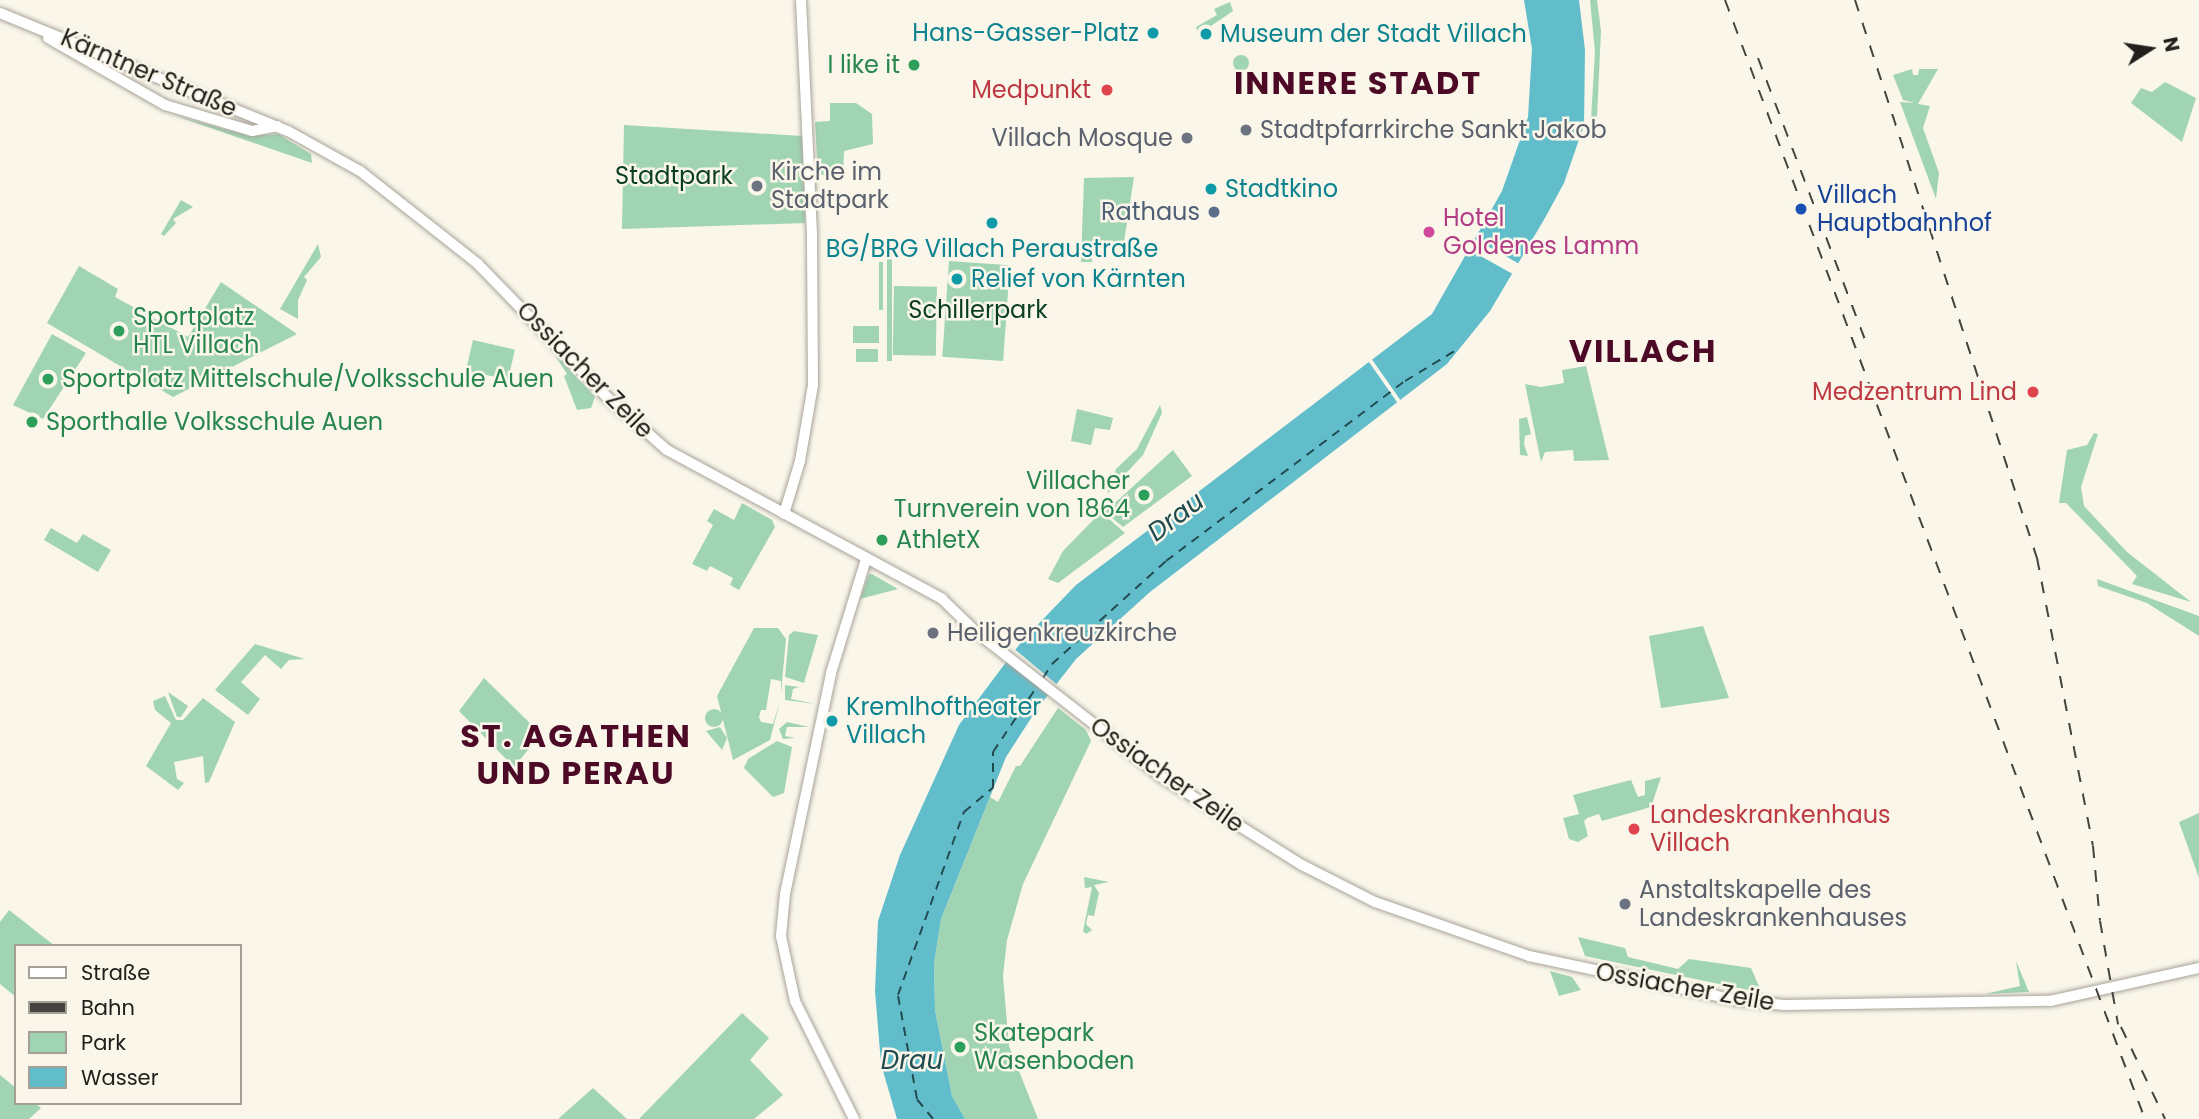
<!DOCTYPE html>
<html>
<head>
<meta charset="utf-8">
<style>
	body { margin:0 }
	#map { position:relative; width:2199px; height:1119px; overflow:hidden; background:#faf6ea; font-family:Poppins,sans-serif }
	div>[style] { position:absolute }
	.green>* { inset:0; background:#a0d4b2; transform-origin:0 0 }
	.round { border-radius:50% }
	.water>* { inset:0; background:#62bdcb }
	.pier>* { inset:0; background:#faf6ea; transform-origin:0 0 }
	.ferry>* { height:2px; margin-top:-1px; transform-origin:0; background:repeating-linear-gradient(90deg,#214b51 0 9px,transparent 0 16px) }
	.roads { filter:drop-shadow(0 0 2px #a7a399) drop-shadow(0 0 2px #a7a399) }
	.secondary>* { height:10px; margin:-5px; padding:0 5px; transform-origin:5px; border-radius:5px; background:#fff }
	.primary>* { height:10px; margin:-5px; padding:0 5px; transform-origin:5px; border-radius:5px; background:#fff }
	.rail>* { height:2px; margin-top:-1px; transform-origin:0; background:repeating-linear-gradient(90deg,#45433e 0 12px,transparent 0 24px) }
	.dots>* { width:19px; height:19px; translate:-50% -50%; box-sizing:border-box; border:4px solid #faf6ea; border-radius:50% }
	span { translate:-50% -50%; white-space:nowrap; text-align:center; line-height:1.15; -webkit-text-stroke:5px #faf6ea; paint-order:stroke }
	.culture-label { font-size:24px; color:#0d838f }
	.right { translate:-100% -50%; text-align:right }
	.left { translate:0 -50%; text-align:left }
	.leisure-label { font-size:24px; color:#27864d }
	.street-label { font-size:24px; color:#22201c }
	.health-label { font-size:24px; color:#be3a42 }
	.worship-label { font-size:24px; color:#5b616d }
	.park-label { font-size:24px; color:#0a3e23 }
	.transit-label { font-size:24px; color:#164399 }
	.service-label { font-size:24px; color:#4e5e75 }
	.hotel-label { font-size:24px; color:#b23c85 }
	.water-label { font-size:26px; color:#214b51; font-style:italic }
	.district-label { font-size:32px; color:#4d0a26; font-weight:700; letter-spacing:2px }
	.legend { position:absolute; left:14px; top:944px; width:228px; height:161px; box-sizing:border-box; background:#faf6ea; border:2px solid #a4a098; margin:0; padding:9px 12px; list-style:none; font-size:21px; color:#22201c }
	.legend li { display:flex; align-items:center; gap:14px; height:35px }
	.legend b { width:35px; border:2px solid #a4a098 }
	.north { position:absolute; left:2115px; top:14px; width:70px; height:70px; -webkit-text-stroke:5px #faf6ea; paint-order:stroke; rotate:78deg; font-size:19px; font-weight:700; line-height:28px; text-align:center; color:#22201c }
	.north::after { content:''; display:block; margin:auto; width:24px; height:32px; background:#22201c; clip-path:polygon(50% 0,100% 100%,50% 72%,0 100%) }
</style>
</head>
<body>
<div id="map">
	<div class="green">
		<div style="clip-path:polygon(1590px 0,1597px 0,1601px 31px,1596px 139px,1590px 136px,1595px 52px)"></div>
		<div style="clip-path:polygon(1230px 2px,1233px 11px,1199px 34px,1196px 27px,1217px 15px,1214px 9px)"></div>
		<div class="round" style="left:1233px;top:55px;width:16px;height:16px"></div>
		<div style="clip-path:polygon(1912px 69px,1913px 75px,1918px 75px,1919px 69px,1938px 69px,1918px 104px,1930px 106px,1923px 128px,1939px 173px,1936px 199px,1900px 102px,1915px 103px,1903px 100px,1893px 75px)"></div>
		<div style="clip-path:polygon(2165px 82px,2196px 98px,2182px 142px,2131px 103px,2141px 88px,2152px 92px)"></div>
		<div style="clip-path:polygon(830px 103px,856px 103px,872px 114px,873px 144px,844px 151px,843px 174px,818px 175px,815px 122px,830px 121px)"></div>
		<div style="clip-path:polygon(173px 115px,250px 136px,278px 134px,311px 154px,312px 163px)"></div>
		<div style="clip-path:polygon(624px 125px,802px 136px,805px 223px,622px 229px)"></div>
		<div style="clip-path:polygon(1134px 177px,1124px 242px,1093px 241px,1092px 262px,1081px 262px,1084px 178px)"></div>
		<div style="clip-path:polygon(181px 200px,193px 207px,173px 219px,176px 223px,164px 236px,161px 234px)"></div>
		<div style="clip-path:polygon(318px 244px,321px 257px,304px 277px,307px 280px,298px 300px,298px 319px,280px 309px)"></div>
		<div style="left:887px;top:253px;width:5px;height:108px"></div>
		<div style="left:949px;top:261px;width:61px;height:96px;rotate:4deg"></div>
		<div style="left:879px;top:262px;width:4px;height:48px"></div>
		<div style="clip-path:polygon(79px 266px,118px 289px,115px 297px,188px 337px,221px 282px,297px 334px,173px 397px,47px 323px)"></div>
		<div style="left:894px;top:286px;width:43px;height:69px;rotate:1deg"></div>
		<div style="left:853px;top:326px;width:26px;height:17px"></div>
		<div style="clip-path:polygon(52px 334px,86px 353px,43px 419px,13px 405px)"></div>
		<div style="left:473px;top:340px;width:43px;height:31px;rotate:13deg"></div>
		<div style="clip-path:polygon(551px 349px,595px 397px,591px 408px,577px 410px,564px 376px,567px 374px)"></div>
		<div style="left:856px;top:349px;width:22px;height:13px"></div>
		<div style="clip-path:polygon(1586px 366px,1609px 460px,1574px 461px,1573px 450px,1545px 452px,1541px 462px,1525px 384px,1541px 387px,1564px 383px,1562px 370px)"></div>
		<div style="clip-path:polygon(1160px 405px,1162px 413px,1143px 455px,1107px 494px,1116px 469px,1137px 449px)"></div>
		<div style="clip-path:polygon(1077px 409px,1113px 418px,1110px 430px,1095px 428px,1091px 445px,1071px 441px)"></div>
		<div style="clip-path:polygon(1527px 417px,1531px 434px,1525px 436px,1524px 444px,1528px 456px,1520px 455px,1519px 419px)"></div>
		<div style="clip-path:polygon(2094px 433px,2098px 434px,2081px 487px,2084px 506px,2127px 552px,2191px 602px,2132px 584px,2137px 576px,2066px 503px,2059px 503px,2067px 450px,2087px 445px)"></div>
		<div style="clip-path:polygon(1173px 450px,1192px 476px,1123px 527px,1105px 512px)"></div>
		<div style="clip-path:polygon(742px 503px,772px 520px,775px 527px,739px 590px,730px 585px,733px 578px,710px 566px,707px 571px,692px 564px,713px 525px,707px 521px,714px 509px,734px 520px)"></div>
		<div style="clip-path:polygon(1101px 512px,1125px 533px,1058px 583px,1048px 579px,1063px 551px)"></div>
		<div style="clip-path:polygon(51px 528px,77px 543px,83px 534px,111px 550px,98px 572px,44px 540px)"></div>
		<div style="clip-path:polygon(869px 574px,872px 574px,898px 589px,860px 599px)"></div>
		<div style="clip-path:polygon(2097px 579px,2199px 616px,2199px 636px,2147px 603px,2098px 586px)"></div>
		<div style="clip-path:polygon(1703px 626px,1729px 698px,1661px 708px,1649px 636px)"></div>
		<div style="clip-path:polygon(754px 628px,778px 628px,786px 639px,781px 693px,781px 681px,771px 679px,766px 710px,761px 710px,759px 717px,761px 722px,773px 724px,780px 701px,770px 740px,733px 760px,717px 696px)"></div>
		<div style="clip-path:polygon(794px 631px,818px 635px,804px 683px,785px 677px,789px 635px)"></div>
		<div style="clip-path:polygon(255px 644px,305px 659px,289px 660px,281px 669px,265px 655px,241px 682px,260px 699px,248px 715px,215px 690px)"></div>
		<div style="clip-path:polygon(484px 678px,541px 734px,514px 767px,459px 711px)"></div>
		<div style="clip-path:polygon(785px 685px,799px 687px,793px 689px,791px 699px,816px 704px,785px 700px)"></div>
		<div style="clip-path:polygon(168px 692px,188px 706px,181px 717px,177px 717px)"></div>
		<div style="clip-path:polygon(165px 696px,176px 720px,183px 720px,203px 698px,235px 722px,209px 782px,205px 783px,203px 756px,174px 762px,177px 779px,184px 783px,178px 790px,146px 766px,171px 723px,155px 710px,153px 701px)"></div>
		<div style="clip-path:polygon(1058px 708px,1086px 730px,1091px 741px,1023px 884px,1007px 940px,1003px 976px,1009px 1046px,1038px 1119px,965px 1119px,952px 1096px,935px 1010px,934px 964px,941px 919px,990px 797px,998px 802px,1016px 766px,1020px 766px)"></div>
		<div class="round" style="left:705px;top:709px;width:18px;height:18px"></div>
		<div style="clip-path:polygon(787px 722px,809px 727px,787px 727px,785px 736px,795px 738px,783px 739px,779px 729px)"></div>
		<div style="clip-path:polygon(720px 727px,727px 738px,722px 750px,706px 731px)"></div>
		<div style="clip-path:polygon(777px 741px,792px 747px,784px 793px,773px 797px,744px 768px,748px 759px)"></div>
		<div style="clip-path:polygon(1661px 777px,1651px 807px,1602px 821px,1599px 814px,1587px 818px,1584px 821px,1588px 836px,1578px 842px,1569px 839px,1563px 818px,1579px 814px,1573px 795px,1631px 780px,1638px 797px,1645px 795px,1645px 781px)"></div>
		<div style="clip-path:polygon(2199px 813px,2199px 878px,2179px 822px)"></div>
		<div style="clip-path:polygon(1084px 877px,1109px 882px,1094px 885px,1099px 893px,1094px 916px,1088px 915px,1086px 924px,1092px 930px,1086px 934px,1083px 931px,1092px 887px,1085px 888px)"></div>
		<div style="clip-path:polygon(9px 910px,55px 946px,16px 946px,16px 997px,0 984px,0 922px)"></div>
		<div style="clip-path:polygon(1578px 937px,1625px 948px,1628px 957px,1678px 969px,1689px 959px,1751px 968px,1762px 993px,1585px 956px)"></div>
		<div style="clip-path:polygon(2016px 961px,2029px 992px,1985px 994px,2020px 986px)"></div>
		<div style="clip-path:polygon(1550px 971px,1572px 977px,1581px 990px,1559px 996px)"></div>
		<div style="clip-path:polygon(742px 1013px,769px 1038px,750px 1060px,783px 1095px,754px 1119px,639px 1119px)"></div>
		<div style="clip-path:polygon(0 1075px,16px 1088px,16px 1103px,35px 1103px,41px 1108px,29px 1119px,0 1119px)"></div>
		<div style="clip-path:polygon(593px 1088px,627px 1119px,558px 1119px)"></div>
	</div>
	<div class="water">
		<div style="clip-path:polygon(1524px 0,1579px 0,1585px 50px,1584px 125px,1564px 183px,1545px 218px,1490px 311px,1447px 364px,1150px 592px,1076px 659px,1037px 709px,1006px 757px,941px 919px,934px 964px,935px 1010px,952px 1096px,965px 1119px,897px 1119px,881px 1064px,875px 991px,878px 921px,900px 855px,959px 725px,1022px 641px,1076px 585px,1432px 314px,1502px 191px,1528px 117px,1532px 49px)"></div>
	</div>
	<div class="pier">
		<div style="left:1471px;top:237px;width:57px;height:12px;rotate:29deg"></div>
		<div style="left:1371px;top:358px;width:57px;height:4px;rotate:55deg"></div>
		<div style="left:1012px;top:647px;width:62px;height:14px;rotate:40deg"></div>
	</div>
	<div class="ferry">
		<div style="left:1043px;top:678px;width:17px;rotate:-57deg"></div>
		<div style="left:1052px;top:664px;width:154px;rotate:-42.1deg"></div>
		<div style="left:1166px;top:561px;width:299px;rotate:-37deg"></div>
		<div style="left:1405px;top:381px;width:62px;rotate:-31.1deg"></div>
		<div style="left:933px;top:1119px;width:26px;rotate:-129deg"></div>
		<div style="left:917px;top:1099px;width:106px;rotate:-100.4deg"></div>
		<div style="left:898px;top:995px;width:195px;rotate:-70.2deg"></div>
		<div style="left:964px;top:812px;width:38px;rotate:-40deg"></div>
		<div style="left:993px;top:788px;width:36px;rotate:-90deg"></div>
		<div style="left:993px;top:752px;width:81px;rotate:-56.1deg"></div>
	</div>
	<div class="roads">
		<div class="secondary">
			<div style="left:784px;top:514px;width:55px;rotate:-73.2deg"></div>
			<div style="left:800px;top:461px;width:77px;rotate:-80.3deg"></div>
			<div style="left:813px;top:385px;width:151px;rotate:-90.4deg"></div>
			<div style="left:812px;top:234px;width:234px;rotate:-92.7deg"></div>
		</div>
		<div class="primary">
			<div style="left:0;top:13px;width:311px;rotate:22.3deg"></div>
			<div style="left:288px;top:131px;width:82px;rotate:29.1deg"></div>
			<div style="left:360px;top:171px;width:150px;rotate:38.2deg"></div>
			<div style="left:478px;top:264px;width:185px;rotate:45.9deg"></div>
			<div style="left:607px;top:397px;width:80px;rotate:41.5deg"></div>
			<div style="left:667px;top:450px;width:313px;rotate:28.4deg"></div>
			<div style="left:942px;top:599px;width:47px;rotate:44.1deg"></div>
			<div style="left:976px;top:632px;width:234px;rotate:38deg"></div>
			<div style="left:1160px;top:776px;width:168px;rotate:32.1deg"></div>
			<div style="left:1302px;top:865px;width:82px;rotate:26.9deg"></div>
			<div style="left:1375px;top:902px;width:163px;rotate:19.3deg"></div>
			<div style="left:1529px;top:956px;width:212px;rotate:12deg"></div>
			<div style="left:1736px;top:1000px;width:48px;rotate:5.9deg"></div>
			<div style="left:1784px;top:1005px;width:266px;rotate:-0.9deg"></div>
			<div style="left:2050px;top:1001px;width:153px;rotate:-12.5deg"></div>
			<div style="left:48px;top:38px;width:135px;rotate:29.8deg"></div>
			<div style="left:165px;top:105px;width:91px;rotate:16.6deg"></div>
			<div style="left:252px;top:131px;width:26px;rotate:-11deg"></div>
			<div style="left:854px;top:1119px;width:132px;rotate:-116.6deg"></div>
			<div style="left:795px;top:1001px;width:66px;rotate:-102.2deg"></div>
			<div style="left:781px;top:936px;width:42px;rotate:-84.6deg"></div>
			<div style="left:785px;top:894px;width:226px;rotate:-78.2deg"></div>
			<div style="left:831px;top:673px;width:119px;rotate:-72.9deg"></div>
		</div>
	</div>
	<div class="rail">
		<div style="left:1725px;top:0;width:1195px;rotate:69.43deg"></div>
		<div style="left:1855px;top:0;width:587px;rotate:71.94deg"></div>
		<div style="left:2037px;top:558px;width:293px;rotate:79deg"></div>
		<div style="left:2093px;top:846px;width:75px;rotate:84.7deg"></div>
		<div style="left:2100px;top:921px;width:105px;rotate:80.1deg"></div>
		<div style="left:1758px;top:58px;width:301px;rotate:69.2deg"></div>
		<div style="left:2121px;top:1027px;width:102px;rotate:64.4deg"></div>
	</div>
	<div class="dots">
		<div style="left:1153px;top:33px;background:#0f9aa8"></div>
		<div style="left:1206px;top:34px;background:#0f9aa8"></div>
		<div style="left:914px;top:65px;background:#2e9e5b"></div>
		<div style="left:1107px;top:90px;background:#e0444e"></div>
		<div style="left:1246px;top:130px;background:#6b7280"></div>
		<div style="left:1187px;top:138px;background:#6b7280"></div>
		<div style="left:757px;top:186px;background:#6b7280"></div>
		<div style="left:1211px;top:189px;background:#0f9aa8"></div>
		<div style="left:1801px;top:209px;background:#1a4fb4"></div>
		<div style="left:1214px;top:212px;background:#5c6f8a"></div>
		<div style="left:992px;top:223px;background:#0f9aa8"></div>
		<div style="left:1429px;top:232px;background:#d1479c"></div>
		<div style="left:957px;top:279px;background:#0f9aa8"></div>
		<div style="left:119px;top:331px;background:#2e9e5b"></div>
		<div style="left:48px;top:379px;background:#2e9e5b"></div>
		<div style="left:2033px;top:392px;background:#e0444e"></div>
		<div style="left:32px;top:422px;background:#2e9e5b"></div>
		<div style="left:1144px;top:495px;background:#2e9e5b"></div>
		<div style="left:882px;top:540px;background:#2e9e5b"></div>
		<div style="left:933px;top:633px;background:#6b7280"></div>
		<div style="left:832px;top:721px;background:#0f9aa8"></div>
		<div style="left:1634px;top:829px;background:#e0444e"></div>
		<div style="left:1625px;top:904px;background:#6b7280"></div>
		<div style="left:960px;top:1047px;background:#2e9e5b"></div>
	</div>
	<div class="culture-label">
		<span class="right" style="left:1139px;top:33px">Hans-Gasser-Platz</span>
		<span class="left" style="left:1220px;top:34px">Museum der Stadt Villach</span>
		<span class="left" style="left:1225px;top:189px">Stadtkino</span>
		<span style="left:992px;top:249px">BG/BRG Villach Peraustraße</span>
		<span class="left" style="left:971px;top:279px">Relief von Kärnten</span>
		<span class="left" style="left:846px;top:721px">Kremlhoftheater<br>Villach</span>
	</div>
	<div class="leisure-label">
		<span class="right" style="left:900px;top:65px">I like it</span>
		<span class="left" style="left:133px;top:331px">Sportplatz<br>HTL Villach</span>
		<span class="left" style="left:62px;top:379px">Sportplatz Mittelschule/Volksschule Auen</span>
		<span class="left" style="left:46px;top:422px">Sporthalle Volksschule Auen</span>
		<span class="right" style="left:1130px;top:495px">Villacher<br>Turnverein von 1864</span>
		<span class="left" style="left:896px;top:540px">AthletX</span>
		<span class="left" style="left:974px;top:1047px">Skatepark<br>Wasenboden</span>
	</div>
	<div class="street-label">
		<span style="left:149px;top:73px;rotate:23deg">Kärntner Straße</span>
		<span style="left:585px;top:370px;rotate:45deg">Ossiacher Zeile</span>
		<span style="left:1167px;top:775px;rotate:35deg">Ossiacher Zeile</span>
		<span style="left:1685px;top:987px;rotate:10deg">Ossiacher Zeile</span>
	</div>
	<div class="health-label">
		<span class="right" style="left:1091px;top:90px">Medpunkt</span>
		<span class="right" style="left:2017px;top:392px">Medzentrum Lind</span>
		<span class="left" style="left:1650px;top:829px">Landeskrankenhaus<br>Villach</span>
	</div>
	<div class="worship-label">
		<span class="left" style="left:1260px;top:130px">Stadtpfarrkirche Sankt Jakob</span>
		<span class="right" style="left:1173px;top:138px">Villach Mosque</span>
		<span class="left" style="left:771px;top:186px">Kirche im<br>Stadtpark</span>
		<span class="left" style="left:947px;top:633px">Heiligenkreuzkirche</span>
		<span class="left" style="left:1639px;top:904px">Anstaltskapelle des<br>Landeskrankenhauses</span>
	</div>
	<div class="park-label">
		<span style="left:674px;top:176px">Stadtpark</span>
		<span style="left:978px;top:310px">Schillerpark</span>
	</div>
	<div class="transit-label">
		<span class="left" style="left:1817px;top:209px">Villach<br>Hauptbahnhof</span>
	</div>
	<div class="service-label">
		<span class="right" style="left:1200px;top:212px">Rathaus</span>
	</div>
	<div class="hotel-label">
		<span class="left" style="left:1443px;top:232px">Hotel<br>Goldenes Lamm</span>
	</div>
	<div class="water-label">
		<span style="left:1176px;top:517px;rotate:-37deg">Drau</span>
		<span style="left:912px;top:1061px">Drau</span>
	</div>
	<div class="district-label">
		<span style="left:1358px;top:83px">INNERE STADT</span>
		<span style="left:1643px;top:351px">VILLACH</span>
		<span style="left:576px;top:755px">ST. AGATHEN<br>UND PERAU</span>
	</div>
	<ul class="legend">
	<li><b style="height:9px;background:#fff"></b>Straße</li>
	<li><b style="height:9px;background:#45433e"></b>Bahn</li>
	<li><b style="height:19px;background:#a0d4b2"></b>Park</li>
	<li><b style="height:19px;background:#62bdcb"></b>Wasser</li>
	</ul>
	<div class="north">N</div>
</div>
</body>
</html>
